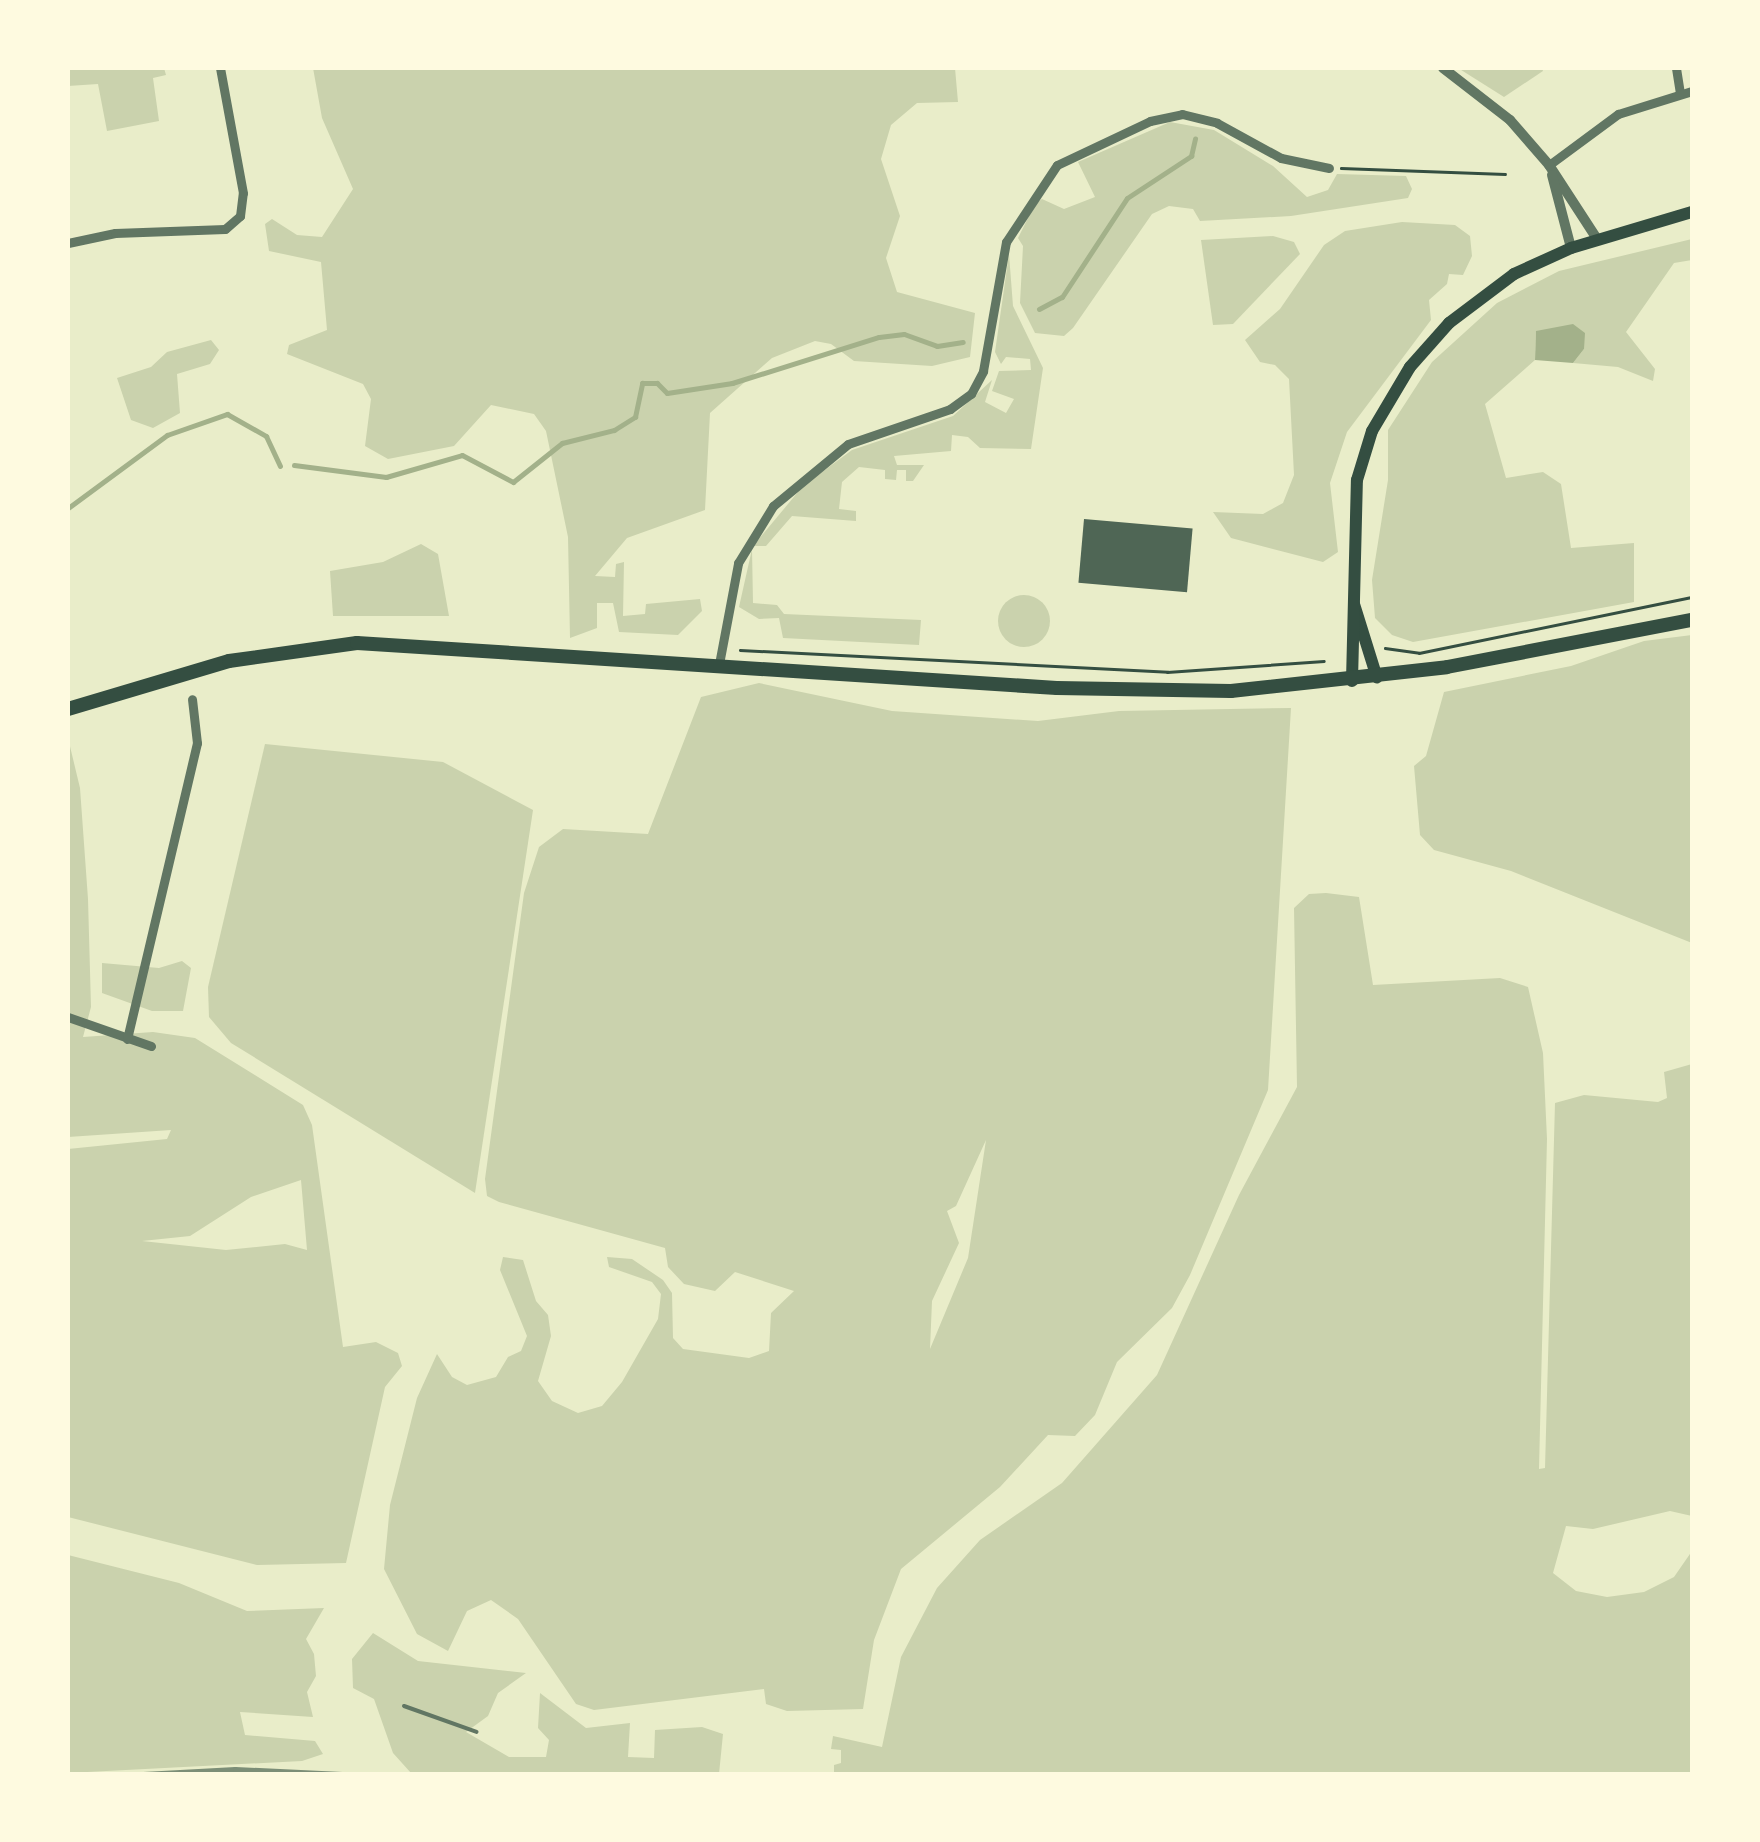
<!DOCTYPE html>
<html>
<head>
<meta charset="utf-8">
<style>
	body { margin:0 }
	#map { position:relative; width:1760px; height:1842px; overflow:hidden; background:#e9edc9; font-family:"Sofia Sans Condensed",sans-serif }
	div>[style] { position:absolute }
	.green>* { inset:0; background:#cad2ad }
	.round { border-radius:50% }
	.water>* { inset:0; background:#a3b18a }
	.stream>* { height:5px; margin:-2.5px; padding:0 2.5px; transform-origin:2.5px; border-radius:2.5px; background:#a3b18a }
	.building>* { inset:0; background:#4f6655; transform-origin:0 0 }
	.path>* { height:2.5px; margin:-1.25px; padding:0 1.25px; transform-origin:1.25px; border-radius:1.25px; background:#344e41 }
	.service>* { height:4px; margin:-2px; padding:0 2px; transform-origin:2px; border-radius:2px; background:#617663 }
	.minor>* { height:9px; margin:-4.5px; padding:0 4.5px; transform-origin:4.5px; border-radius:4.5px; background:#617663 }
	.tertiary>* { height:10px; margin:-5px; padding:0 5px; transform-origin:5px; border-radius:5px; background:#617663 }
	.secondary>* { height:12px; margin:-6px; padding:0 6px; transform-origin:6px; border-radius:6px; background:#344e41 }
	.primary>* { height:14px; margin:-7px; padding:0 7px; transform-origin:7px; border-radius:7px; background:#344e41 }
	.rail>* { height:5px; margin:-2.5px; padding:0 2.5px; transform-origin:2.5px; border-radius:2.5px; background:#7c8e77 }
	span { translate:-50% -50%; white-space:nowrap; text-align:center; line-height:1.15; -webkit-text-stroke:8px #fefae0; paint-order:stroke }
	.frame { position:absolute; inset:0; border:70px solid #fefae0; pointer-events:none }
</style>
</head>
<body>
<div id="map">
	<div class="green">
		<div style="clip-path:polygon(68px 68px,164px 68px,166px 75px,153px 78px,159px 121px,107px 131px,98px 84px,68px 86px)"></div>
		<div style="clip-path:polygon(313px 68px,955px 68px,958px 102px,917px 103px,891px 125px,881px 159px,900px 216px,886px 258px,897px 292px,975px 313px,970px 357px,932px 366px,854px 361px,831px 344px,815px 341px,772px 358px,710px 413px,705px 510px,627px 538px,595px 576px,615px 577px,616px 564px,624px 562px,623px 616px,645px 614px,646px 604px,700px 599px,702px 611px,678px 635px,619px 632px,613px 603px,597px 603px,597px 628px,570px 638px,568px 537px,546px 431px,534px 414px,491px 405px,454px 446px,388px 459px,365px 446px,371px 399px,363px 384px,287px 354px,289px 345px,327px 330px,321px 262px,269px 251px,265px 224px,272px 219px,297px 235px,322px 237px,353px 189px,322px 118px)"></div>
		<div style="clip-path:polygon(1458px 68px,1542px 68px,1543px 71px,1504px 97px)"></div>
		<div style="clip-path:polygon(1170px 122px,1214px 130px,1273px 166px,1307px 197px,1328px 190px,1337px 174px,1406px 176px,1412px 189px,1408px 198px,1291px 216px,1200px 221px,1193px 209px,1169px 206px,1152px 214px,1073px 328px,1064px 336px,1035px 333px,1020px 303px,1023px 246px,1018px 238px,1035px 204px,1042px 199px,1064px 209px,1095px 197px,1078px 162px)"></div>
		<div style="clip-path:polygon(1402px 222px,1455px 225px,1470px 236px,1472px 256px,1463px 275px,1449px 274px,1447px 284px,1429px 300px,1431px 320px,1347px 432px,1330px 483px,1338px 552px,1323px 562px,1231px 538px,1213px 512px,1263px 514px,1283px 503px,1294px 475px,1289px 379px,1275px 365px,1260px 362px,1245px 340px,1280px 309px,1324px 245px,1345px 231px)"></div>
		<div style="clip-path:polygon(1273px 236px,1294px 242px,1300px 254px,1233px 324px,1213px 325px,1201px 240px)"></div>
		<div style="clip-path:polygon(1692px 239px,1692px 260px,1674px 263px,1626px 332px,1655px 369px,1653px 381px,1618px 367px,1573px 363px,1584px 349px,1536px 331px,1535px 360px,1485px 404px,1506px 478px,1543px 472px,1561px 484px,1571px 548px,1634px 543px,1634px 602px,1413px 642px,1392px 635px,1375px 618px,1372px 580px,1388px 480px,1388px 430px,1432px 362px,1497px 303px,1559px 271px)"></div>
		<div style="clip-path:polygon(1009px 254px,1013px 306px,1043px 368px,1031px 449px,980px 448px,968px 437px,952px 435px,951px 451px,894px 456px,897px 465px,924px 465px,913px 481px,906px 481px,906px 470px,897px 470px,896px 480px,885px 479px,885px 470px,859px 467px,842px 482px,839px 509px,856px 511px,856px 521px,792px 516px,766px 546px,753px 546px,803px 486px,852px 450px,953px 416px,992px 380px,985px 402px,1006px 413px,1014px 399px,992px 391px,999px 371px,1031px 370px,1030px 359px,1006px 357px,1001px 364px,995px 352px)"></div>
		<div style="clip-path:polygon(211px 340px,219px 350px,210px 364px,177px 374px,180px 413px,153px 428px,131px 420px,117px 378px,151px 367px,167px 352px)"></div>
		<div style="clip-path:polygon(421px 544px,438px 554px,449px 616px,333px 616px,330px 571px,383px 562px)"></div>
		<div style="clip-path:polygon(752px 549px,753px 603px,777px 605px,784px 614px,921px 620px,919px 645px,783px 638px,779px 618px,759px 619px,739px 607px)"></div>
		<div class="round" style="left:998px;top:595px;width:52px;height:52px"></div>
		<div style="clip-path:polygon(1692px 635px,1692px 943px,1511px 871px,1434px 850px,1420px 835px,1414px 766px,1426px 756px,1444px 692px,1571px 666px,1644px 641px)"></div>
		<div style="clip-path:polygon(evenodd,759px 683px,892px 711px,1038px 721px,1119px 711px,1291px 708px,1268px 1090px,1190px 1275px,1172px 1308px,1117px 1362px,1095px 1415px,1075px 1436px,1048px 1435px,1000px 1487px,901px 1569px,874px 1640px,863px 1709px,787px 1711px,766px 1704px,764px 1689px,594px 1710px,576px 1704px,518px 1619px,491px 1600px,467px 1611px,448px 1651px,417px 1634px,384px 1569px,390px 1505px,417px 1398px,437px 1354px,452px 1377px,467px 1385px,496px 1377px,508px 1357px,521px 1351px,527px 1336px,500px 1270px,503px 1257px,523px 1260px,536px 1301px,548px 1315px,551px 1336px,538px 1381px,552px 1401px,578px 1413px,602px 1406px,622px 1382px,658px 1319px,661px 1294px,652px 1282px,609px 1267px,607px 1257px,632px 1259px,663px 1280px,672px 1293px,673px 1338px,683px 1349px,749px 1358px,769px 1351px,771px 1313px,794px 1291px,735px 1272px,715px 1291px,684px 1284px,668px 1267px,665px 1248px,499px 1202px,487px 1196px,485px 1179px,524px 893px,539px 847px,563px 829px,648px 834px,701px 697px,759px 683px,986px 1140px,968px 1258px,930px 1349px,932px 1301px,959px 1243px,947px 1211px,956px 1206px,986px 1140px)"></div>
		<div style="clip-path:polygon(evenodd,68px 738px,80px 788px,88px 899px,91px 1007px,83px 1037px,153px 1032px,195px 1038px,303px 1105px,312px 1125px,343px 1347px,376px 1342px,398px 1353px,402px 1366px,385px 1387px,346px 1563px,257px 1565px,68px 1517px,68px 1149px,167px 1139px,171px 1130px,68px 1137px,68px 738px,301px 1180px,307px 1250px,285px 1244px,226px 1250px,142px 1241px,190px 1236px,251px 1197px,301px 1180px)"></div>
		<div style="clip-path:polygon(265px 744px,443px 762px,533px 810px,475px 1193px,231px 1043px,209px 1017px,208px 987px)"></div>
		<div style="clip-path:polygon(1326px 893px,1359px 897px,1373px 985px,1500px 978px,1528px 987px,1543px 1053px,1547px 1139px,1539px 1469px,1545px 1468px,1555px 1103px,1584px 1095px,1658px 1102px,1667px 1098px,1664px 1072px,1692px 1064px,1692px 1516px,1670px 1511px,1593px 1529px,1566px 1526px,1553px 1573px,1576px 1591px,1607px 1597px,1644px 1592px,1674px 1577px,1692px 1551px,1692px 1774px,834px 1774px,834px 1765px,841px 1763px,841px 1750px,831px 1749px,833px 1736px,882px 1747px,901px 1657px,937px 1588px,980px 1540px,1062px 1483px,1157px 1375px,1239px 1195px,1297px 1087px,1294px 908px,1309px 894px)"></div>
		<div style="clip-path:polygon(182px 961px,191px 968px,183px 1011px,152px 1011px,102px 993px,102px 963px,159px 968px)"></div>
		<div style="clip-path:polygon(68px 1555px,179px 1583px,247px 1611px,324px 1608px,306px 1639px,314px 1654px,316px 1676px,307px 1692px,313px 1717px,240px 1712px,245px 1735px,315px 1741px,323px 1754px,302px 1761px,68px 1773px)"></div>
		<div style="clip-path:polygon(373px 1633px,418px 1661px,526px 1673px,498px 1693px,488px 1716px,466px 1732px,509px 1757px,546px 1757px,549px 1740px,538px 1728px,540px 1693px,586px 1728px,630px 1723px,628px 1757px,654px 1758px,655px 1730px,702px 1727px,723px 1734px,719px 1774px,411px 1773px,393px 1753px,374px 1699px,353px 1688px,352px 1659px)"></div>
	</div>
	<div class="water">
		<div style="clip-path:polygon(1573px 324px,1585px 333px,1584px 349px,1573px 363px,1535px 360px,1536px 331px)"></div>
	</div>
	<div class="stream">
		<div style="left:1039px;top:309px;width:26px;rotate:-28deg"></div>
		<div style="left:1062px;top:297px;width:118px;rotate:-56.7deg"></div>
		<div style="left:1127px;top:198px;width:77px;rotate:-33.3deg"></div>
		<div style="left:1191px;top:156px;width:18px;rotate:-77deg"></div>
		<div style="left:294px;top:465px;width:93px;rotate:7.4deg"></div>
		<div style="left:386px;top:477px;width:79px;rotate:-16.1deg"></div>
		<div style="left:462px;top:455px;width:58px;rotate:27.9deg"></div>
		<div style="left:513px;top:482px;width:63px;rotate:-38.5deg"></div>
		<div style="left:562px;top:443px;width:54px;rotate:-14deg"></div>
		<div style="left:614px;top:430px;width:25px;rotate:-32deg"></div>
		<div style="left:635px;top:417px;width:35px;rotate:-78deg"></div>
		<div style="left:642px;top:383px;width:15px"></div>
		<div style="left:657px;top:383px;width:14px;rotate:45deg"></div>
		<div style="left:667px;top:393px;width:66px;rotate:-8.7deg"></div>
		<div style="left:732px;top:383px;width:154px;rotate:-17.4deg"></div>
		<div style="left:879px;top:337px;width:25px;rotate:-7deg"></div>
		<div style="left:904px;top:334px;width:35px;rotate:20deg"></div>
		<div style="left:937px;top:346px;width:26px;rotate:-9deg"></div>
		<div style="left:68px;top:508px;width:123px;rotate:-36.4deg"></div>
		<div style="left:167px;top:435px;width:64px;rotate:-19.3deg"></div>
		<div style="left:227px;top:414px;width:45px;rotate:29.4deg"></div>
		<div style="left:266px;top:436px;width:33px;rotate:65deg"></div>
	</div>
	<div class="building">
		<div style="left:1084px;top:519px;width:109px;height:64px;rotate:5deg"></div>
	</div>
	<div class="path">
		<div style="left:1341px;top:168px;width:164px;rotate:2.1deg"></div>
		<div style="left:1385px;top:648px;width:34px;rotate:8deg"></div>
		<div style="left:1419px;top:653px;width:279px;rotate:-11.6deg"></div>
		<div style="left:740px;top:650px;width:428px;rotate:2.9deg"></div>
		<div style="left:1167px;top:672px;width:157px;rotate:-4deg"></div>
	</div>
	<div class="service">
		<div style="left:404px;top:1706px;width:77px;rotate:19.6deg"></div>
	</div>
	<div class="minor">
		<div style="left:1676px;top:68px;width:25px;rotate:81deg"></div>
		<div style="left:1549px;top:165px;width:86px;rotate:-36.5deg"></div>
		<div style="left:1618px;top:114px;width:77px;rotate:-17.3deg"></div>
		<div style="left:68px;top:243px;width:48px;rotate:-12deg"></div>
		<div style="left:115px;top:233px;width:110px;rotate:-2.1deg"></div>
		<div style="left:225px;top:229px;width:20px;rotate:-41deg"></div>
		<div style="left:240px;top:216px;width:23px;rotate:-83deg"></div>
		<div style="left:243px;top:193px;width:127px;rotate:-100.4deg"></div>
		<div style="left:719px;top:664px;width:103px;rotate:-79.3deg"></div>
		<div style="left:738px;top:563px;width:67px;rotate:-58.4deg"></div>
		<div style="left:773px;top:506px;width:97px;rotate:-39.6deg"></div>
		<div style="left:848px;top:444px;width:108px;rotate:-18.9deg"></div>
		<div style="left:950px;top:409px;width:26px;rotate:-36deg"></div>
		<div style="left:971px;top:394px;width:26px;rotate:-62deg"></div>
		<div style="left:983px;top:371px;width:131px;rotate:-79.9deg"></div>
		<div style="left:1006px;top:242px;width:92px;rotate:-56.5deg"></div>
		<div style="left:1057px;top:165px;width:103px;rotate:-25.3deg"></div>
		<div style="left:1150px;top:121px;width:33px;rotate:-12deg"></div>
		<div style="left:1182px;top:114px;width:36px;rotate:14deg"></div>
		<div style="left:1217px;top:123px;width:73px;rotate:28.7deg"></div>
		<div style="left:1281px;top:158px;width:49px;rotate:11.8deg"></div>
		<div style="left:68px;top:1017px;width:88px;rotate:19.3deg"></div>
		<div style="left:127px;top:1039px;width:304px;rotate:-76.7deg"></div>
		<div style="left:197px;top:743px;width:44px;rotate:-96.5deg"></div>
	</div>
	<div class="tertiary">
		<div style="left:1443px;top:68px;width:85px;rotate:37.8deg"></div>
		<div style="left:1510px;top:120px;width:60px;rotate:49.1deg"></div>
		<div style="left:1549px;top:165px;width:88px;rotate:57deg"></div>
		<div style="left:1552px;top:175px;width:75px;rotate:75.4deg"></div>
	</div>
	<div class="secondary">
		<div style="left:1354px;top:604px;width:77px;rotate:72.7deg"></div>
		<div style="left:1352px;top:681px;width:201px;rotate:-88.6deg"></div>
		<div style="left:1357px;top:480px;width:51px;rotate:-73deg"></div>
		<div style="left:1372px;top:431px;width:74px;rotate:-59.3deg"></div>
		<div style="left:1410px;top:367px;width:59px;rotate:-48.4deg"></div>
		<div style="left:1449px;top:323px;width:81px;rotate:-37deg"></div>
		<div style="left:1514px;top:274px;width:63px;rotate:-24.5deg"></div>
		<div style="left:1571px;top:248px;width:126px;rotate:-16.6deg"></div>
	</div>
	<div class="primary">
		<div style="left:68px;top:709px;width:168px;rotate:-16.6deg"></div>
		<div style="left:229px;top:661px;width:129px;rotate:-8deg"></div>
		<div style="left:357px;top:643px;width:701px;rotate:3.68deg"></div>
		<div style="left:1057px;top:688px;width:174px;rotate:1deg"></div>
		<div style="left:1231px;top:691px;width:217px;rotate:-6.3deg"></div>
		<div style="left:1447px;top:667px;width:249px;rotate:-10.9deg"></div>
	</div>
	<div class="rail">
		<div style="left:143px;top:1774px;width:92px;rotate:-3.1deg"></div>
		<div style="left:235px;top:1769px;width:107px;rotate:2.7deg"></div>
	</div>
	<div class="frame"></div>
</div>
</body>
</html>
